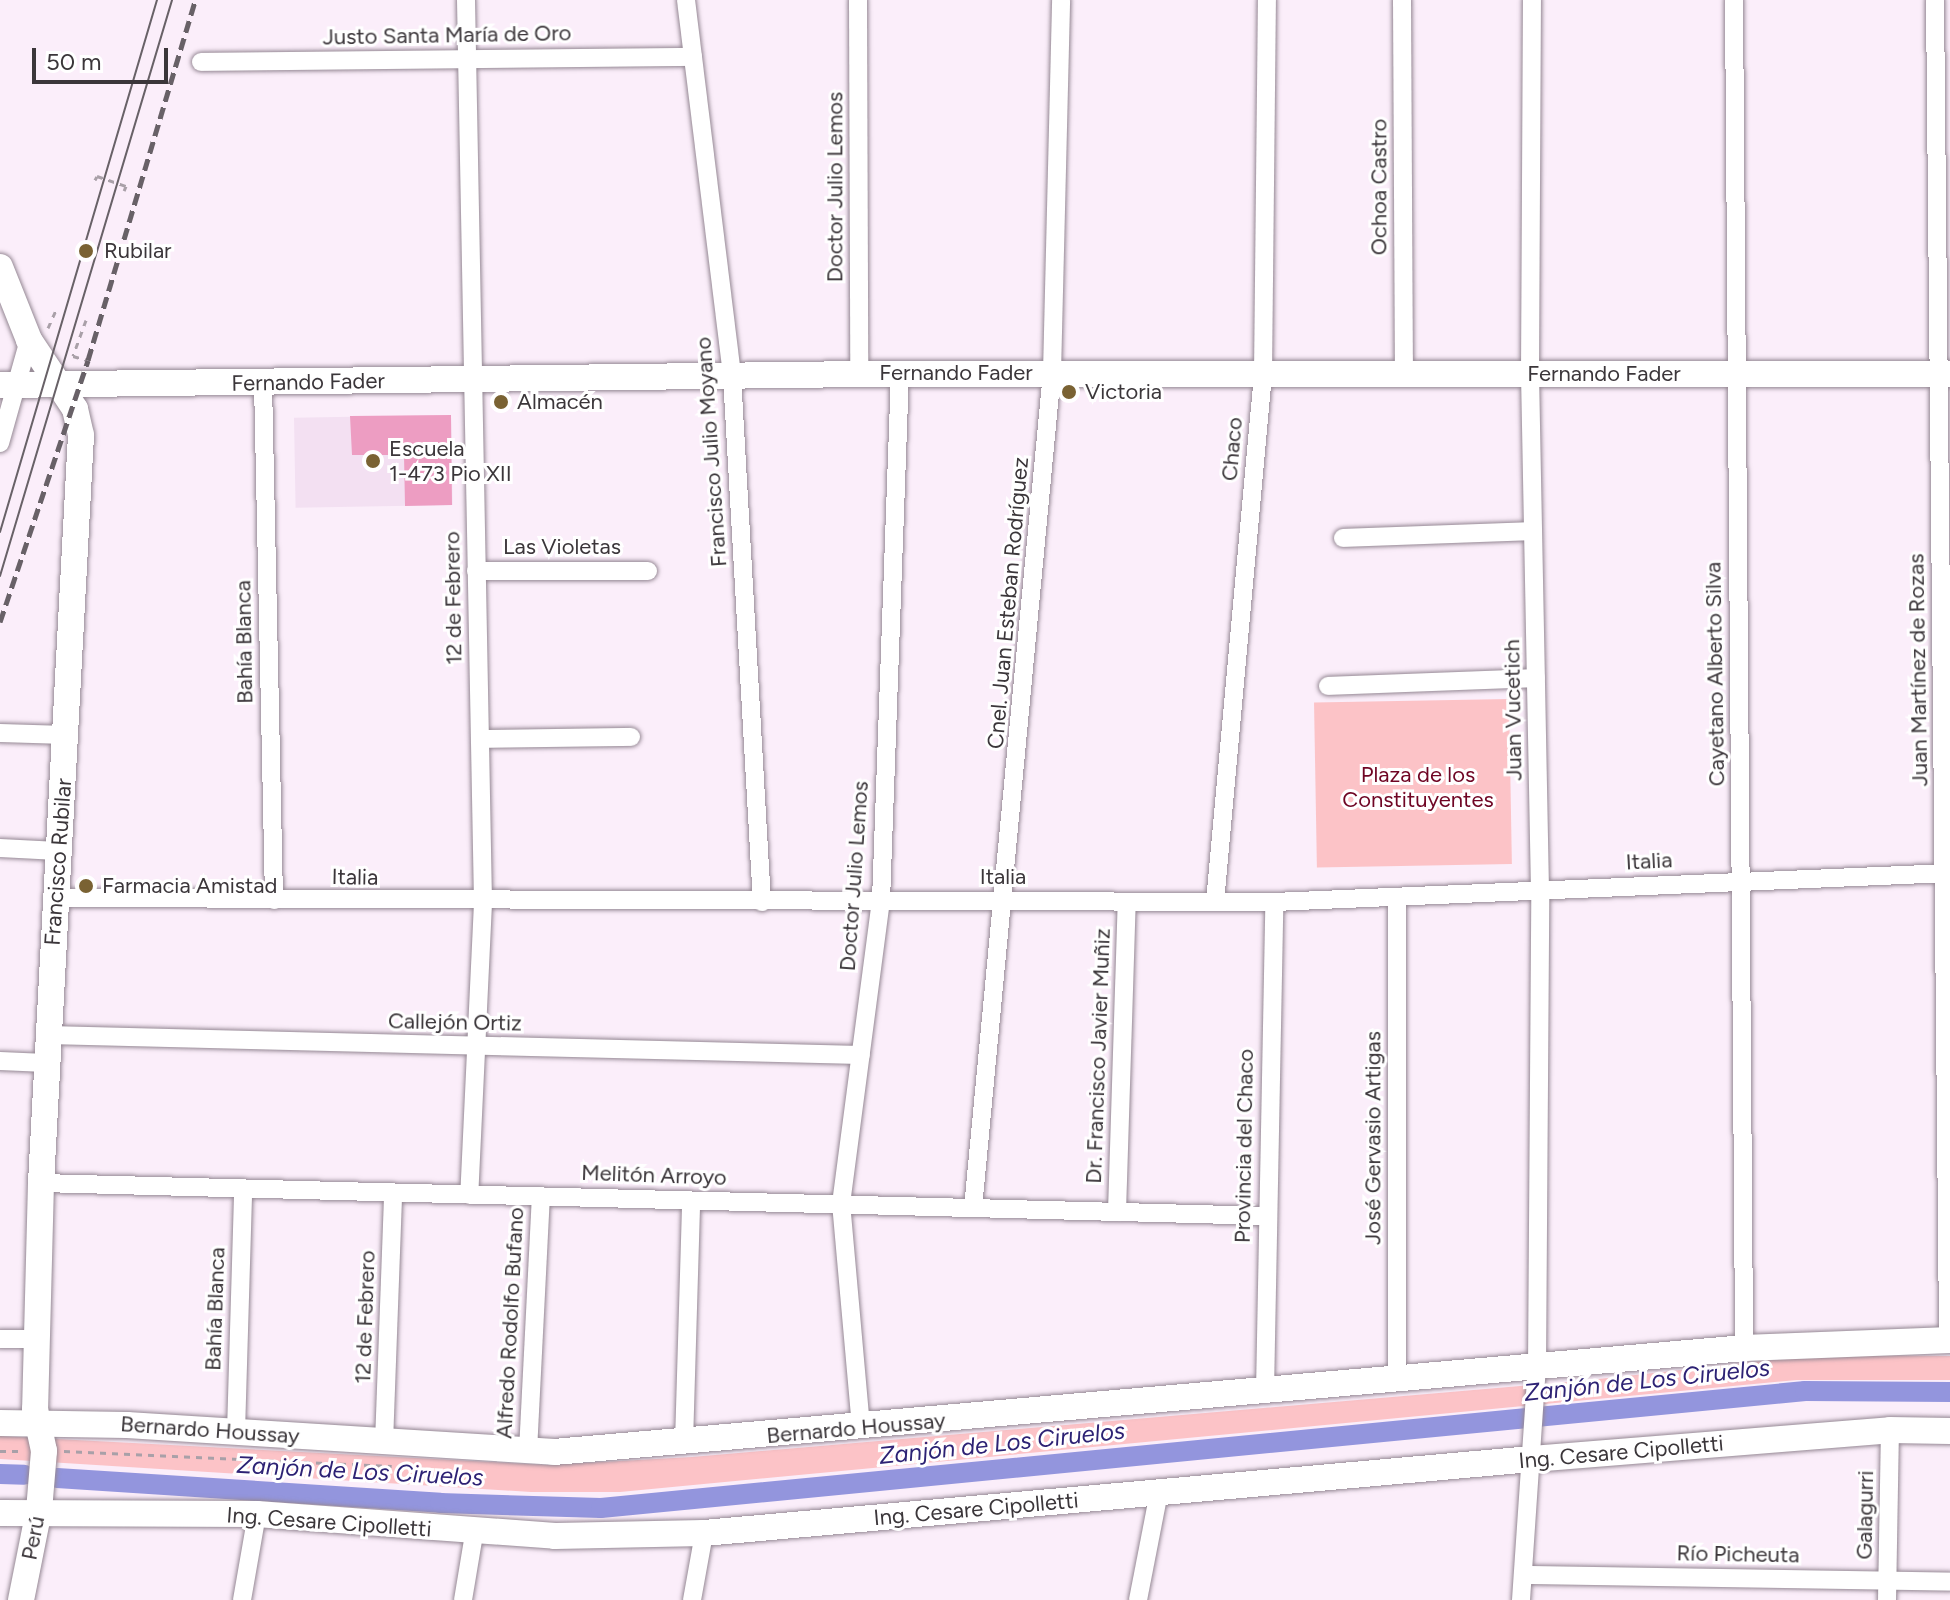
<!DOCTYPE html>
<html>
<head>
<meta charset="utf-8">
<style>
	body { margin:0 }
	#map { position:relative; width:1950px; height:1600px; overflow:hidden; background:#fbeefa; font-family:Figtree,sans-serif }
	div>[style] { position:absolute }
	.built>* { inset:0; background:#f3e0f2; transform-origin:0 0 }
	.green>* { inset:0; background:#fcc3c7; transform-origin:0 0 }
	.canal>* { height:20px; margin:-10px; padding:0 10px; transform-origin:10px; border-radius:10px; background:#9395dd }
	.building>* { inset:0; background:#ed9dc2 }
	.path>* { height:3px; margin-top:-1.5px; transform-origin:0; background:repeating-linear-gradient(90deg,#a9a0a8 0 6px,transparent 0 12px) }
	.roads { filter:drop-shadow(0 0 2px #958894) drop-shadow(0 0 2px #958894) }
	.street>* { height:18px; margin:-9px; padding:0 9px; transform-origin:9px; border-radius:9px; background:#fff }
	.secondary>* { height:26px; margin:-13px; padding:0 13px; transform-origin:13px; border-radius:13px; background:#fff }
	.tram>* { height:2px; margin:-1px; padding:0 1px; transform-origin:1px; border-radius:1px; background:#686167 }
	.rail>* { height:5px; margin-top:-2.5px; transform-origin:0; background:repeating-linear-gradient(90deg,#686167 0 12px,transparent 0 18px) }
	.dots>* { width:22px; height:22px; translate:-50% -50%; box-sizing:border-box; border:4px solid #fff; border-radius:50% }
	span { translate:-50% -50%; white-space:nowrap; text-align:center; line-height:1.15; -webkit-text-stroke:6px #fff; paint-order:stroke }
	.street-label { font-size:22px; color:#3b363a }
	.poi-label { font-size:22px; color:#3b363a }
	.left { translate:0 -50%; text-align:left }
	.park-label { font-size:22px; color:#6f0524 }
	.water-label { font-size:24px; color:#2d2274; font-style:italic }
	.scale { position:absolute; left:32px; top:48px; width:136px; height:36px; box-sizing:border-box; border:4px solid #3b363a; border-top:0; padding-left:10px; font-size:24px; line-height:28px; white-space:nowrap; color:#3b363a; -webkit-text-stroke:6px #fff; paint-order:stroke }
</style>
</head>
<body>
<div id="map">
	<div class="built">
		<div style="left:451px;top:415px;width:90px;height:157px;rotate:89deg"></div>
	</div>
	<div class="green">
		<div style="left:1509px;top:699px;width:165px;height:195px;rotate:89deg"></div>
		<div style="clip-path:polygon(1819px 1355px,1950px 1356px,1950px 1380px,1797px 1380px,620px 1492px,531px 1492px,0 1459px,0 1436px,548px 1465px,692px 1457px,1580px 1381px)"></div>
	</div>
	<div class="canal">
		<div style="left:0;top:1474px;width:24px;rotate:2deg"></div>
		<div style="left:57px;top:1478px;width:384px;rotate:3.7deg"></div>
		<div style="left:440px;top:1503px;width:161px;rotate:1.8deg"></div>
		<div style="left:601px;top:1508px;width:1210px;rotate:-5.55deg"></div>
		<div style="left:1805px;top:1391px;width:145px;rotate:0.4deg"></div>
	</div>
	<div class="building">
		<div style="clip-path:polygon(451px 415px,452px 505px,405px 506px,404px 455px,352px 455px,350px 416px)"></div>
	</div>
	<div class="path">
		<div style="left:95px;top:180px;width:4px;rotate:-63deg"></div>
		<div style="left:97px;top:176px;width:31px;rotate:19deg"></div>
		<div style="left:126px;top:186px;width:5px;rotate:112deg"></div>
		<div style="left:86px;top:320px;width:38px;rotate:110deg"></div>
		<div style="left:73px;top:356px;width:18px;rotate:16deg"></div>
		<div style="left:48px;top:328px;width:20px;rotate:-66deg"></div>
		<div style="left:0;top:1451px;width:20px"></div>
		<div style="left:64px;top:1451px;width:328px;rotate:2.6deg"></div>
	</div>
	<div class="roads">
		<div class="street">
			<div style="left:466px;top:0;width:903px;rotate:88.92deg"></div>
			<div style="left:483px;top:903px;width:292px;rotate:92.7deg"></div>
			<div style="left:686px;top:0;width:379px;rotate:83deg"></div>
			<div style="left:732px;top:376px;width:527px;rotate:86.74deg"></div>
			<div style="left:858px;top:0;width:374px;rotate:89.8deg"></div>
			<div style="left:1402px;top:0;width:374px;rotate:89.7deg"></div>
			<div style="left:1734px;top:0;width:1348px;rotate:89.57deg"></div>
			<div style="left:1935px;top:0;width:1340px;rotate:89.44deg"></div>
			<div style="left:201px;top:62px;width:492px;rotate:-0.6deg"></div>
			<div style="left:263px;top:382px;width:518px;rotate:88.78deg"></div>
			<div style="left:0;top:443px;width:107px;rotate:-74.3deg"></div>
			<div style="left:1343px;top:538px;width:190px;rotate:-2.1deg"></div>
			<div style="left:476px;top:571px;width:172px"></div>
			<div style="left:1328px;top:686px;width:208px;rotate:-2.2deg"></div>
			<div style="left:0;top:733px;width:66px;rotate:1.7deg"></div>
			<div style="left:480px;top:739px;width:151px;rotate:-0.8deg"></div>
			<div style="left:0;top:848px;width:58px;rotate:3deg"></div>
			<div style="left:1397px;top:897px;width:483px;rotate:90deg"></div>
			<div style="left:55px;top:898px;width:1219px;rotate:0.19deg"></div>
			<div style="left:1274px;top:902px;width:677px;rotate:-2.46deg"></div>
			<div style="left:1215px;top:902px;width:529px;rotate:-84.8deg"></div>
			<div style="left:1263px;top:375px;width:375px;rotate:-89.4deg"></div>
			<div style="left:48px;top:1035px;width:813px;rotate:1.41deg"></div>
			<div style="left:0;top:1061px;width:46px;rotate:2.5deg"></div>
			<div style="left:41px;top:1183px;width:1224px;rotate:1.54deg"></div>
			<div style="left:973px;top:1208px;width:839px;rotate:-84.6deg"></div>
			<div style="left:1052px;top:373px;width:373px;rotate:-88.6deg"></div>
			<div style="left:1117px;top:1212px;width:310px;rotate:-88.2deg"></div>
			<div style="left:0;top:1339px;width:36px"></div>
			<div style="left:1265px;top:1391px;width:489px;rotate:-88.9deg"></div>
			<div style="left:861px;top:1427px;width:224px;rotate:-95.1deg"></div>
			<div style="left:841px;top:1204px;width:306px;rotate:-82.5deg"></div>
			<div style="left:881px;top:901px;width:528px;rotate:-87.94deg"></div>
			<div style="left:236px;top:1432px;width:243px;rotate:-88.3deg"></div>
			<div style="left:384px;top:1443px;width:250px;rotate:-87.9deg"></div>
			<div style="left:684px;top:1443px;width:242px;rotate:-88.3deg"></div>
			<div style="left:528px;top:1451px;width:255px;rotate:-87.1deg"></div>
			<div style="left:1524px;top:1575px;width:426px;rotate:0.9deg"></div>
			<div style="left:242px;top:1600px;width:87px;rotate:-80.1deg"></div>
			<div style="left:463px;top:1600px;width:67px;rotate:-80.5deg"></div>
			<div style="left:692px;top:1600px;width:68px;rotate:-79.8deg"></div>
			<div style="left:1138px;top:1600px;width:110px;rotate:-79deg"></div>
			<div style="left:1521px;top:1600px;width:233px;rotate:-86.1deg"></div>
			<div style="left:1537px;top:1368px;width:478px;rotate:-89.6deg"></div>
			<div style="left:1540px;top:890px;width:516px;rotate:-91.11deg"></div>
			<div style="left:1530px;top:374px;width:374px;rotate:-89.7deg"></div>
			<div style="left:1887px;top:1600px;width:170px;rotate:-89deg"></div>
		</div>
		<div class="secondary">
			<div style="left:0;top:267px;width:79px;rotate:68.3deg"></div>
			<div style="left:29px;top:340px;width:83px;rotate:56.3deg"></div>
			<div style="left:75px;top:409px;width:27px;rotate:77deg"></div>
			<div style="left:81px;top:435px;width:749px;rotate:93.06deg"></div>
			<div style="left:41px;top:1183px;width:226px;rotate:91.5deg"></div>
			<div style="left:35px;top:1409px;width:43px;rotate:77.9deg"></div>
			<div style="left:44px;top:1451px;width:59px;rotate:94.8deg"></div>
			<div style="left:39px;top:1510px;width:92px;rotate:101.3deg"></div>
			<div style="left:0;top:385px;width:859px;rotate:-0.73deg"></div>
			<div style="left:859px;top:374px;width:1091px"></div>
			<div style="left:0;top:1423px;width:127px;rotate:0.9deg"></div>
			<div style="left:127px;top:1425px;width:428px;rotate:3.6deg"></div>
			<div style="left:554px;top:1452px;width:1195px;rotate:-4.99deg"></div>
			<div style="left:1744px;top:1348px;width:206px;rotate:-2.2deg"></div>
			<div style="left:0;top:1513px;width:257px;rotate:0.2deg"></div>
			<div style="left:257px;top:1514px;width:299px;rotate:4.2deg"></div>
			<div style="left:555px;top:1536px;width:149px;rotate:-1.2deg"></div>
			<div style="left:704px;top:1533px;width:831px;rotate:-5.11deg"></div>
			<div style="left:1532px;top:1459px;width:359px;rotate:-4.6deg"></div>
			<div style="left:1890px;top:1430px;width:60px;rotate:1deg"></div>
		</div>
	</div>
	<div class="tram">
		<div style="left:0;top:532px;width:555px;rotate:-73.56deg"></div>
		<div style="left:0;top:576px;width:601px;rotate:-73.37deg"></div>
	</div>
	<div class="rail">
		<div style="left:0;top:622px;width:276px;rotate:-71.4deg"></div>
		<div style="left:88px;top:360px;width:376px;rotate:-73.4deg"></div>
	</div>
	<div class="dots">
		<div style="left:86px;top:251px;background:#7a6233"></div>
		<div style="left:1069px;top:392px;background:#7a6233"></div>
		<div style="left:501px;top:402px;background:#7a6233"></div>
		<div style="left:373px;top:461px;background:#7a6233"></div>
		<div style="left:86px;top:886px;background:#7a6233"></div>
	</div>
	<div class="street-label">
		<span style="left:447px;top:35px;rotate:-1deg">Justo Santa María de Oro</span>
		<span style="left:835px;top:187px;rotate:-90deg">Doctor Julio Lemos</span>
		<span style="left:1379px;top:187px;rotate:-90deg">Ochoa Castro</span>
		<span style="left:956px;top:373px">Fernando Fader</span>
		<span style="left:1604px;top:374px">Fernando Fader</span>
		<span style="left:308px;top:382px;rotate:-1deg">Fernando Fader</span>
		<span style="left:1232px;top:449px;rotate:-85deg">Chaco</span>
		<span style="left:711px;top:452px;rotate:-94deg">Francisco Julio Moyano</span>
		<span style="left:562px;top:547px">Las Violetas</span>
		<span style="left:453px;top:598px;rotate:-91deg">12 de Febrero</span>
		<span style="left:1008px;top:603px;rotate:-85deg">Cnel. Juan Esteban Rodríguez</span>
		<span style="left:244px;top:642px;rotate:-91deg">Bahía Blanca</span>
		<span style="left:1918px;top:670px;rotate:-91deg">Juan Martínez de Rozas</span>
		<span style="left:1715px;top:674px;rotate:-91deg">Cayetano Alberto Silva</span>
		<span style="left:1513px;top:710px;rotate:-91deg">Juan Vucetich</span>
		<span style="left:1649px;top:861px;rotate:-3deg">Italia</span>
		<span style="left:58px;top:862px;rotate:-86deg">Francisco Rubilar</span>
		<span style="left:854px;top:876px;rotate:-86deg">Doctor Julio Lemos</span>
		<span style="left:355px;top:877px;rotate:1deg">Italia</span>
		<span style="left:1003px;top:877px">Italia</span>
		<span style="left:455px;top:1022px;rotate:1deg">Callejón Ortiz</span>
		<span style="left:1098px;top:1056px;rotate:-88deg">Dr. Francisco Javier Muñiz</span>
		<span style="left:1373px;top:1138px;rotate:-90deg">José Gervasio Artigas</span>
		<span style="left:1244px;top:1146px;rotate:-89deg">Provincia del Chaco</span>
		<span style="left:654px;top:1175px;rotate:2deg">Melitón Arroyo</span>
		<span style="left:215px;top:1309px;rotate:-88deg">Bahía Blanca</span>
		<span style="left:365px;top:1317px;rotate:-88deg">12 de Febrero</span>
		<span style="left:510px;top:1323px;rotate:-87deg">Alfredo Rodolfo Bufano</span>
		<span style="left:856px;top:1428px;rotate:-5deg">Bernardo Houssay</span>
		<span style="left:210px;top:1430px;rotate:4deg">Bernardo Houssay</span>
		<span style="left:1621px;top:1452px;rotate:-5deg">Ing. Cesare Cipolletti</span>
		<span style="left:976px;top:1509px;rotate:-5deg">Ing. Cesare Cipolletti</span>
		<span style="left:1865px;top:1515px;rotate:-89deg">Galagurri</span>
		<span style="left:329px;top:1522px;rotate:4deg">Ing. Cesare Cipolletti</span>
		<span style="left:33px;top:1538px;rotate:-79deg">Perú</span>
		<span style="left:1738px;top:1554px;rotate:1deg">Río Picheuta</span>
	</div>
	<div class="poi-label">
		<span class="left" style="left:104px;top:251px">Rubilar</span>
		<span class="left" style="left:1085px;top:392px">Victoria</span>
		<span class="left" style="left:517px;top:402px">Almacén</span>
		<span class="left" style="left:389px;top:461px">Escuela<br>1-473 Pio XII</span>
		<span class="left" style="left:102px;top:886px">Farmacia Amistad</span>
	</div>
	<div class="park-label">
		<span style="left:1418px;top:787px">Plaza de los<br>Constituyentes</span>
	</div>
	<div class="water-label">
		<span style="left:1647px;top:1380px;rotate:-6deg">Zanjón de Los Ciruelos</span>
		<span style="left:1002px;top:1443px;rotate:-6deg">Zanjón de Los Ciruelos</span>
		<span style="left:360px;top:1471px;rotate:3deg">Zanjón de Los Ciruelos</span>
	</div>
	<div class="scale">50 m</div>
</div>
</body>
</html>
